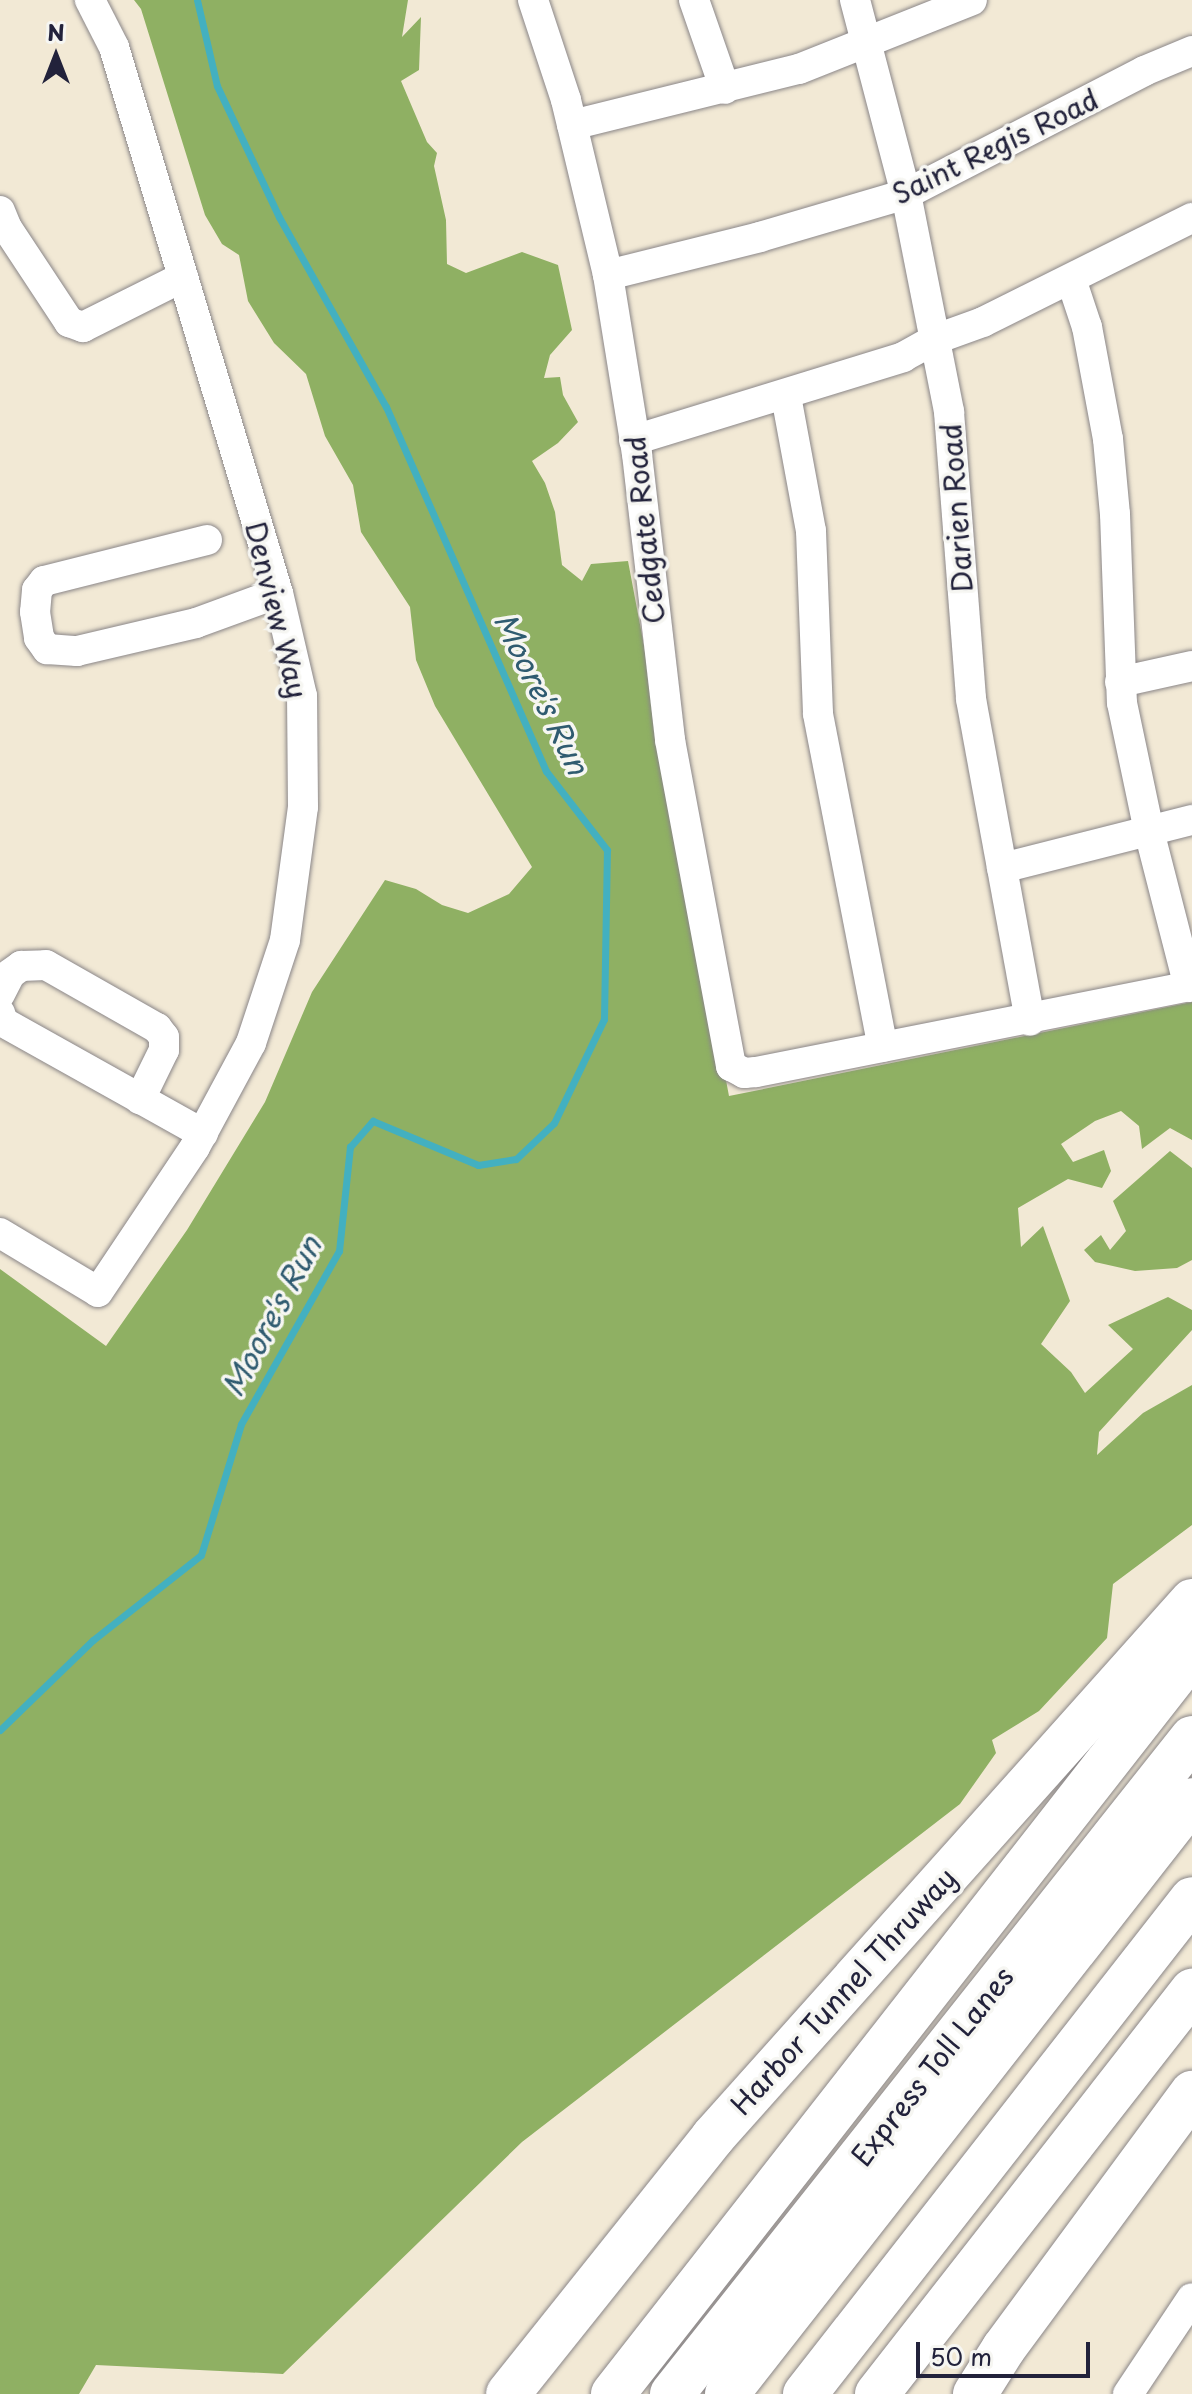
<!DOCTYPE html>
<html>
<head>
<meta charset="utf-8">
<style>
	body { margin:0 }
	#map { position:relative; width:1192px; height:2394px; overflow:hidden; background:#f2e9d5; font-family:"Playpen Sans",sans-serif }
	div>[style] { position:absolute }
	.forest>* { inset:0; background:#8fb063 }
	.stream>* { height:7px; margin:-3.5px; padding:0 3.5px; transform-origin:3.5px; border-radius:3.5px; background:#43b0c0 }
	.roads { filter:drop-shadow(0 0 2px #8a8688) drop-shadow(0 0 2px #8a8688) }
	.minor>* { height:30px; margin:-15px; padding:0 15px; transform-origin:15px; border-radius:15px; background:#fff }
	.highway>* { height:44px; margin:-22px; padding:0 22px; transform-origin:22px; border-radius:22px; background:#fff }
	span { translate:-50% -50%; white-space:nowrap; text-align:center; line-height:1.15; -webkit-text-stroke:7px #f6f6f2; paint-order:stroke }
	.street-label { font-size:28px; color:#22223b }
	.water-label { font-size:30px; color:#2f5b70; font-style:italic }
	.north { position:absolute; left:16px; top:16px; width:80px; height:80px; -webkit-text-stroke:6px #f6f6f2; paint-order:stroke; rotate:0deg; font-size:22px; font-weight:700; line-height:32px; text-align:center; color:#22223b }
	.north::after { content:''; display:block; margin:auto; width:28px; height:36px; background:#22223b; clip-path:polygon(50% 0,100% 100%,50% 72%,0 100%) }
	.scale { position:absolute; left:916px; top:2342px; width:174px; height:36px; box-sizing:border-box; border:4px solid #22223b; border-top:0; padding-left:10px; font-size:24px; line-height:28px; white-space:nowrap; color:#22223b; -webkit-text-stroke:6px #f6f6f2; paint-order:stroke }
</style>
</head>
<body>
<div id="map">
	<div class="forest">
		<div style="clip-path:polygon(134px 0,408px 0,402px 37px,421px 17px,419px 70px,401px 81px,427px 142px,437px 153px,434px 166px,446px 220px,447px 264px,466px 273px,522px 252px,558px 265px,572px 330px,550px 355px,544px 378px,560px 377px,563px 395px,578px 422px,558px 443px,532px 461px,545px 483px,555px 512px,562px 565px,582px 581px,591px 564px,628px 561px,729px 1096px,1192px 1002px,1192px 1140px,1170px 1128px,1142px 1149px,1139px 1126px,1121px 1111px,1095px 1121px,1061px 1144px,1073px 1162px,1104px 1150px,1111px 1171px,1102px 1188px,1068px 1179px,1018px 1208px,1021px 1247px,1043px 1226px,1070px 1301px,1041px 1344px,1071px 1372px,1085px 1393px,1133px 1349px,1108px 1325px,1168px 1297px,1192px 1310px,1192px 1330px,1099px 1432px,1097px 1455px,1143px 1413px,1192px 1385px,1192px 1525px,1113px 1584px,1107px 1638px,1039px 1711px,992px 1740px,996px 1753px,960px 1804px,522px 2142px,283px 2374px,96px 2365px,79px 2394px,0 2394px,0 1269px,106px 1346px,187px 1230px,265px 1102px,312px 992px,385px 880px,416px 889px,442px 905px,468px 913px,509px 894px,532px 867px,435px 706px,416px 660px,410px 607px,361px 532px,353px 485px,325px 436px,306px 374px,274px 343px,248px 301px,239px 255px,222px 244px,205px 215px,141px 9px)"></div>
		<div style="clip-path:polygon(1170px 1151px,1192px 1168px,1192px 1260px,1177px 1268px,1135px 1271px,1095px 1262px,1084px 1250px,1101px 1235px,1110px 1250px,1126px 1231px,1113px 1201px)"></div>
	</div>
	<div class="stream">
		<div style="left:0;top:1730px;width:129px;rotate:-44.1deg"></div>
		<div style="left:93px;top:1640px;width:137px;rotate:-38.2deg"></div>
		<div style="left:201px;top:1555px;width:137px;rotate:-73deg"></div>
		<div style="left:241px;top:1424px;width:199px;rotate:-60.5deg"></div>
		<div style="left:339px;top:1251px;width:105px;rotate:-84deg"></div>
		<div style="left:350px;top:1147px;width:35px;rotate:-49deg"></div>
		<div style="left:373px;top:1121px;width:114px;rotate:22.7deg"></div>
		<div style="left:478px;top:1165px;width:38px;rotate:-9deg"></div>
		<div style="left:516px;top:1159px;width:52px;rotate:-43.5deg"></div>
		<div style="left:554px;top:1123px;width:115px;rotate:-64.3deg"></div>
		<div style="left:604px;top:1019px;width:169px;rotate:-89deg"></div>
		<div style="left:607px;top:850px;width:100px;rotate:-127.7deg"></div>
		<div style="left:546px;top:771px;width:398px;rotate:-113.7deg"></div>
		<div style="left:386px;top:407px;width:218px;rotate:-119.4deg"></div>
		<div style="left:279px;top:217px;width:145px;rotate:-115.3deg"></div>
		<div style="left:217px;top:86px;width:88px;rotate:-103.1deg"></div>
	</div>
	<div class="roads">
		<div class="minor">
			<div style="left:533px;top:0;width:105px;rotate:71.7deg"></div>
			<div style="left:566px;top:100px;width:180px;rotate:76.5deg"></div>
			<div style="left:608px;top:275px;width:181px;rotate:80.8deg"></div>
			<div style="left:637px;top:454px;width:288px;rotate:83.4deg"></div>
			<div style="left:670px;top:740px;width:332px;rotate:79.4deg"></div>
			<div style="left:731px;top:1066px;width:15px;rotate:28deg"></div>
			<div style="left:744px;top:1073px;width:12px;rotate:-5deg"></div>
			<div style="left:756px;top:1072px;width:444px;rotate:-11.2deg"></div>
			<div style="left:694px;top:0;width:94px;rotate:70.8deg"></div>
			<div style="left:855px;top:0;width:201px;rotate:75.3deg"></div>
			<div style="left:906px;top:194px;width:222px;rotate:78.8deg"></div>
			<div style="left:949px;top:412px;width:288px;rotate:85.6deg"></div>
			<div style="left:971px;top:699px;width:327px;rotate:79.6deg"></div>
			<div style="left:572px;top:125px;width:234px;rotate:-13.9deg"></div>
			<div style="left:799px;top:69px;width:186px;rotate:-21.7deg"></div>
			<div style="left:0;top:211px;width:18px;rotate:68deg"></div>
			<div style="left:7px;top:228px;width:113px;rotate:56.6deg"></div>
			<div style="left:69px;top:322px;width:15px;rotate:20deg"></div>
			<div style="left:83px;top:327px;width:112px;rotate:-26.6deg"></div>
			<div style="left:608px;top:275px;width:157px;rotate:-14deg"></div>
			<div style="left:760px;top:237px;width:152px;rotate:-16.4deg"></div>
			<div style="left:906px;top:194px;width:268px;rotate:-27.3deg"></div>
			<div style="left:1144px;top:71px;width:52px;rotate:-22.6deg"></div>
			<div style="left:1071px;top:279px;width:51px;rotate:71.6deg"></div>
			<div style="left:1087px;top:327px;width:114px;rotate:79.4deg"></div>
			<div style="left:1108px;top:439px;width:75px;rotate:84.7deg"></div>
			<div style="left:1115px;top:514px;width:189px;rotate:87.9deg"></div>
			<div style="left:1122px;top:703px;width:131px;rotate:78.1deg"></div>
			<div style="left:1149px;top:831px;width:161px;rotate:75.6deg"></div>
			<div style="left:786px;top:396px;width:137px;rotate:79.5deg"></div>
			<div style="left:811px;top:531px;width:183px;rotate:87.8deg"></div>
			<div style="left:818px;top:714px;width:339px;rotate:79deg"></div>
			<div style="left:634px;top:440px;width:282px;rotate:-17.1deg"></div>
			<div style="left:903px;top:357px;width:38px;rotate:-29deg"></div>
			<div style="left:936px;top:339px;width:50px;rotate:-19.9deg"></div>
			<div style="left:983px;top:322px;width:233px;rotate:-26.5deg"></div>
			<div style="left:207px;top:540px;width:168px;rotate:165.9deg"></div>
			<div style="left:44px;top:581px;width:11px;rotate:128deg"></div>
			<div style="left:37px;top:590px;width:22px;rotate:95deg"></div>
			<div style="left:35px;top:612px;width:26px;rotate:81deg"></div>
			<div style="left:39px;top:638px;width:14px;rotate:54deg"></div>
			<div style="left:47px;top:649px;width:30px;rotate:4deg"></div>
			<div style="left:77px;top:651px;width:122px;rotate:-13.2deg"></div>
			<div style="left:196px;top:623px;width:87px;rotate:-20.1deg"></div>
			<div style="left:1120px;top:682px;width:74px;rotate:-12.5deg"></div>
			<div style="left:1002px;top:868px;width:196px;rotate:-14.2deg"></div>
			<div style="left:0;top:994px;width:22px;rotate:-63deg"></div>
			<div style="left:10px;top:974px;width:14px;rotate:-36deg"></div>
			<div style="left:21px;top:966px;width:25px;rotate:-2deg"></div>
			<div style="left:46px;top:965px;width:128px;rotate:29.6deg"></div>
			<div style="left:157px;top:1028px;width:11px;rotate:52deg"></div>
			<div style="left:164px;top:1037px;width:13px;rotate:90deg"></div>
			<div style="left:164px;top:1050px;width:55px;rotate:116.1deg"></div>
			<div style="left:0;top:1013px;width:9px;rotate:72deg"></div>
			<div style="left:3px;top:1022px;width:229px;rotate:29.2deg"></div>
			<div style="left:0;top:1233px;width:114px;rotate:31deg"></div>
			<div style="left:98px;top:1292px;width:174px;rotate:-56.2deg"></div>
			<div style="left:195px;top:1147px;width:118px;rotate:-61.7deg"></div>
			<div style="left:251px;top:1043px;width:108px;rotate:-71.7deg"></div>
			<div style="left:285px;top:940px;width:134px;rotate:-82.3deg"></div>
			<div style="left:303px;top:807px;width:111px;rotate:-90.5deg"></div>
			<div style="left:302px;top:696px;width:106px;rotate:-103.1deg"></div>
			<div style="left:278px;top:593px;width:570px;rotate:-106.72deg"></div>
			<div style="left:114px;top:47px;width:53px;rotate:-117.1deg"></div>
			<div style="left:1128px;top:2394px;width:115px;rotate:-56.3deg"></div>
		</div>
		<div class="highway">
			<div style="left:508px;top:2394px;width:329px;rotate:-51.4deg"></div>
			<div style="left:713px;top:2137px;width:719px;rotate:-48.21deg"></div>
			<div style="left:613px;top:2394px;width:940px;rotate:-51.96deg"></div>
			<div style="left:672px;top:2394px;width:837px;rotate:-51.6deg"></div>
			<div style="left:727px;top:2394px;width:754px;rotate:-51.95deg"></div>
			<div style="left:805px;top:2394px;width:628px;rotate:-51.98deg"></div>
			<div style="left:877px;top:2394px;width:512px;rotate:-51.99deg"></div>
			<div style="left:975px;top:2394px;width:54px;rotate:-57.8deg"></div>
			<div style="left:1004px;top:2348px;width:317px;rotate:-53.6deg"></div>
		</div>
	</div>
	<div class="street-label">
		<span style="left:995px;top:146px;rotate:-26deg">Saint Regis Road</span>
		<span style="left:956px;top:508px;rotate:-94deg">Darien Road</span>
		<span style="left:644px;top:530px;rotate:-96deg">Cedgate Road</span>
		<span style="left:277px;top:610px;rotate:76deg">Denview Way</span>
		<span style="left:843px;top:1991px;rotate:-48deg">Harbor Tunnel Thruway</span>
		<span style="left:932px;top:2066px;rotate:-52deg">Express Toll Lanes</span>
	</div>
	<div class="water-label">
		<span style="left:542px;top:693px;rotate:64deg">Moore's Run</span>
		<span style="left:271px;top:1316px;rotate:-62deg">Moore's Run</span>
	</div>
	<div class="north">N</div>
	<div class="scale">50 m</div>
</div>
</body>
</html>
